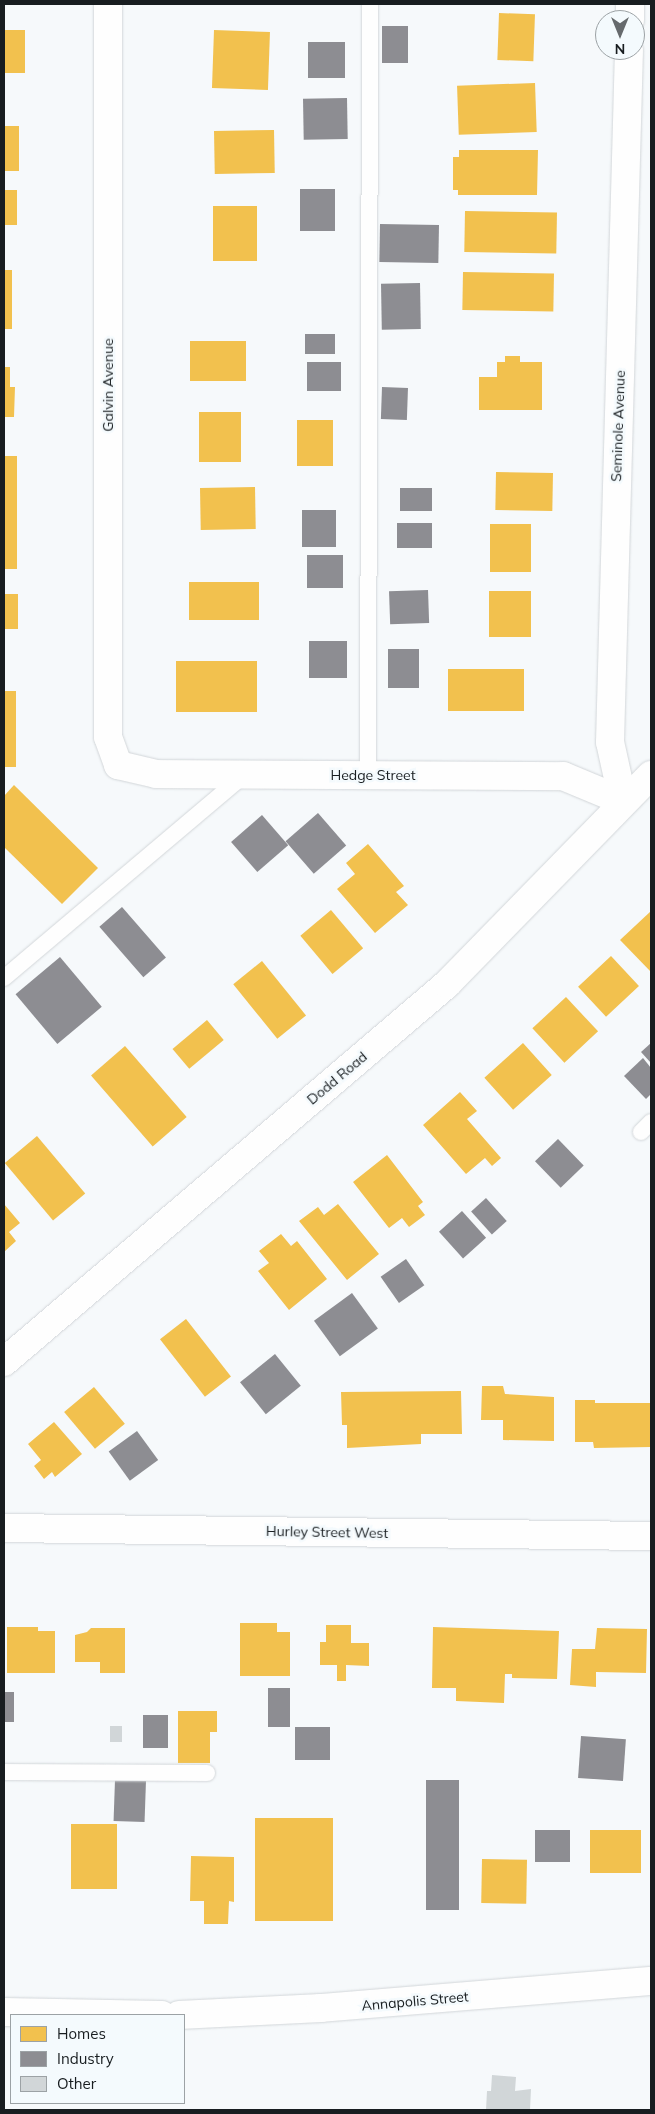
<!DOCTYPE html>
<html>
<head>
<meta charset="utf-8">
<style>
	body { margin:0 }
	#map { position:relative; width:655px; height:2114px; overflow:hidden; background:#f6f9fb; font-family:Mulish,sans-serif }
	div>[style] { position:absolute }
	.homes>* { inset:0; background:#f2c14e; transform-origin:0 0 }
	.industry>* { inset:0; background:#8d8d92; transform-origin:0 0 }
	.building>* { inset:0; background:#d1d6d8; transform-origin:0 0 }
	.roads { filter:drop-shadow(0 0 1px #d2d6d9) drop-shadow(0 0 1px #d2d6d9) }
	.lane>* { height:16px; margin:-8px; padding:0 8px; transform-origin:8px; border-radius:8px; background:#fefefe }
	.street>* { height:28px; margin:-14px; padding:0 14px; transform-origin:14px; border-radius:14px; background:#fefefe }
	.secondary>* { height:28px; margin:-14px; padding:0 14px; transform-origin:14px; border-radius:14px; background:#fefefe }
	span { translate:-50% -50%; white-space:nowrap; text-align:center; line-height:1.15; -webkit-text-stroke:5px #f4fafd; paint-order:stroke }
	.street-label { font-size:14px; color:#181d20 }
	.frame { position:absolute; inset:0; border:5px solid #181d20; pointer-events:none }
	.legend { position:absolute; left:10px; top:2014px; width:175px; height:90px; box-sizing:border-box; background:#f4fafd; border:1px solid #9ca2a5; margin:0; padding:6px 9px; list-style:none; font-size:15px; color:#181d20 }
	.legend li { display:flex; align-items:center; gap:10px; height:25px }
	.legend b { width:25px; border:1px solid #9ca2a5 }
	.north { position:absolute; left:595px; top:10px; width:50px; height:50px; box-sizing:border-box; background:#f4fafd; border:1px solid #9ca2a5; border-radius:50%; rotate:180deg; font-size:14px; font-weight:700; line-height:20px; text-align:center; color:#181d20 }
	.north::after { content:''; display:block; margin:auto; width:18px; height:22px; background:#666a6d; clip-path:polygon(50% 0,100% 100%,50% 72%,0 100%) }
</style>
</head>
<body>
<div id="map">
	<div class="homes">
		<div style="left:499px;top:13px;width:36px;height:47px;rotate:2deg"></div>
		<div style="left:4px;top:30px;width:21px;height:43px"></div>
		<div style="left:214px;top:30px;width:56px;height:58px;rotate:2deg"></div>
		<div style="left:535px;top:83px;width:49px;height:78px;rotate:88deg"></div>
		<div style="left:4px;top:126px;width:15px;height:45px"></div>
		<div style="left:274px;top:130px;width:43px;height:60px;rotate:89deg"></div>
		<div style="clip-path:polygon(459px 150px,538px 150px,537px 195px,458px 195px,458px 190px,453px 190px,453px 157px,459px 157px)"></div>
		<div style="left:4px;top:190px;width:13px;height:35px"></div>
		<div style="left:213px;top:206px;width:44px;height:55px"></div>
		<div style="left:465px;top:211px;width:92px;height:41px;rotate:1deg"></div>
		<div style="left:4px;top:270px;width:8px;height:59px"></div>
		<div style="left:463px;top:272px;width:91px;height:38px;rotate:1deg"></div>
		<div style="left:190px;top:341px;width:56px;height:40px"></div>
		<div style="clip-path:polygon(505px 356px,520px 356px,520px 362px,542px 362px,542px 410px,479px 410px,479px 377px,497px 377px,497px 362px,505px 362px)"></div>
		<div style="clip-path:polygon(4px 367px,10px 367px,10px 387px,15px 387px,14px 417px,4px 417px)"></div>
		<div style="left:199px;top:412px;width:42px;height:50px"></div>
		<div style="left:297px;top:420px;width:36px;height:46px"></div>
		<div style="left:4px;top:456px;width:13px;height:113px"></div>
		<div style="left:496px;top:472px;width:57px;height:38px;rotate:1deg"></div>
		<div style="left:255px;top:487px;width:42px;height:55px;rotate:89deg"></div>
		<div style="left:490px;top:524px;width:41px;height:48px"></div>
		<div style="left:189px;top:582px;width:70px;height:38px"></div>
		<div style="left:531px;top:591px;width:46px;height:42px;rotate:90deg"></div>
		<div style="left:4px;top:594px;width:14px;height:35px"></div>
		<div style="left:257px;top:661px;width:51px;height:81px;rotate:90deg"></div>
		<div style="left:448px;top:669px;width:76px;height:42px"></div>
		<div style="left:4px;top:691px;width:12px;height:76px"></div>
		<div style="clip-path:polygon(14px 785px,98px 868px,62px 904px,4px 847px,4px 796px)"></div>
		<div style="clip-path:polygon(368px 844px,404px 886px,396px 892px,408px 905px,375px 933px,337px 889px,355px 874px,346px 863px)"></div>
		<div style="left:331px;top:910px;width:50px;height:40px;rotate:50deg"></div>
		<div style="clip-path:polygon(651px 911px,651px 972px,620px 940px)"></div>
		<div style="left:611px;top:956px;width:41px;height:45px;rotate:47deg"></div>
		<div style="left:262px;top:961px;width:70px;height:37px;rotate:51deg"></div>
		<div style="left:566px;top:997px;width:47px;height:46px;rotate:47deg"></div>
		<div style="left:207px;top:1020px;width:26px;height:45px;rotate:50deg"></div>
		<div style="left:523px;top:1043px;width:43px;height:52px;rotate:48deg"></div>
		<div style="left:125px;top:1046px;width:94px;height:45px;rotate:49deg"></div>
		<div style="clip-path:polygon(460px 1092px,477px 1111px,467px 1119px,501px 1158px,492px 1166px,485px 1158px,466px 1174px,423px 1125px)"></div>
		<div style="left:37px;top:1136px;width:75px;height:42px;rotate:50deg"></div>
		<div style="clip-path:polygon(387px 1155px,423px 1202px,418px 1206px,425px 1215px,409px 1227px,402px 1218px,389px 1228px,353px 1182px)"></div>
		<div style="clip-path:polygon(4px 1204px,20px 1223px,9px 1232px,16px 1241px,4px 1252px)"></div>
		<div style="clip-path:polygon(338px 1204px,379px 1254px,347px 1280px,299px 1221px,318px 1207px,324px 1215px)"></div>
		<div style="clip-path:polygon(281px 1234px,291px 1246px,297px 1241px,327px 1279px,289px 1310px,258px 1271px,269px 1263px,259px 1251px)"></div>
		<div style="left:186px;top:1319px;width:73px;height:33px;rotate:52deg"></div>
		<div style="clip-path:polygon(482px 1386px,503px 1386px,505px 1394px,554px 1397px,554px 1441px,503px 1440px,503px 1420px,481px 1420px)"></div>
		<div style="left:94px;top:1387px;width:48px;height:39px;rotate:50deg"></div>
		<div style="clip-path:polygon(461px 1391px,462px 1434px,421px 1434px,421px 1444px,347px 1448px,347px 1425px,342px 1425px,341px 1392px)"></div>
		<div style="clip-path:polygon(575px 1400px,595px 1400px,595px 1403px,651px 1403px,651px 1447px,594px 1448px,593px 1442px,575px 1442px)"></div>
		<div style="clip-path:polygon(54px 1422px,82px 1454px,55px 1477px,52px 1472px,44px 1479px,34px 1466px,41px 1460px,28px 1444px)"></div>
		<div style="clip-path:polygon(240px 1623px,277px 1623px,277px 1632px,290px 1632px,290px 1676px,240px 1676px)"></div>
		<div style="clip-path:polygon(326px 1625px,351px 1625px,351px 1643px,369px 1643px,369px 1666px,346px 1665px,346px 1681px,337px 1681px,337px 1665px,320px 1665px,320px 1642px,326px 1642px)"></div>
		<div style="clip-path:polygon(7px 1627px,38px 1627px,38px 1631px,55px 1631px,55px 1673px,7px 1673px)"></div>
		<div style="clip-path:polygon(433px 1627px,559px 1631px,557px 1679px,512px 1678px,512px 1674px,505px 1674px,504px 1703px,456px 1701px,456px 1688px,432px 1688px)"></div>
		<div style="clip-path:polygon(91px 1628px,125px 1628px,125px 1673px,100px 1673px,100px 1662px,75px 1662px,75px 1635px,87px 1632px)"></div>
		<div style="clip-path:polygon(597px 1628px,647px 1629px,646px 1673px,596px 1672px,596px 1687px,570px 1685px,572px 1649px,595px 1649px)"></div>
		<div style="clip-path:polygon(178px 1711px,217px 1711px,217px 1732px,210px 1732px,210px 1763px,178px 1763px)"></div>
		<div style="left:255px;top:1818px;width:78px;height:103px"></div>
		<div style="left:71px;top:1824px;width:46px;height:65px"></div>
		<div style="left:590px;top:1830px;width:51px;height:43px"></div>
		<div style="clip-path:polygon(191px 1856px,234px 1857px,234px 1902px,229px 1901px,228px 1924px,204px 1924px,204px 1901px,190px 1901px)"></div>
		<div style="left:482px;top:1859px;width:45px;height:44px;rotate:1deg"></div>
	</div>
	<div class="industry">
		<div style="left:382px;top:26px;width:26px;height:37px"></div>
		<div style="left:308px;top:42px;width:37px;height:36px"></div>
		<div style="left:347px;top:98px;width:41px;height:44px;rotate:89deg"></div>
		<div style="left:300px;top:189px;width:35px;height:42px"></div>
		<div style="left:380px;top:224px;width:59px;height:38px;rotate:1deg"></div>
		<div style="left:420px;top:283px;width:46px;height:39px;rotate:89deg"></div>
		<div style="left:305px;top:334px;width:30px;height:20px"></div>
		<div style="left:341px;top:362px;width:29px;height:34px;rotate:90deg"></div>
		<div style="left:382px;top:387px;width:26px;height:32px;rotate:2deg"></div>
		<div style="left:400px;top:488px;width:32px;height:23px"></div>
		<div style="left:302px;top:510px;width:34px;height:37px"></div>
		<div style="left:397px;top:523px;width:35px;height:25px"></div>
		<div style="left:307px;top:555px;width:36px;height:33px"></div>
		<div style="left:428px;top:590px;width:33px;height:39px;rotate:88deg"></div>
		<div style="left:309px;top:641px;width:38px;height:37px"></div>
		<div style="left:388px;top:649px;width:31px;height:39px"></div>
		<div style="left:318px;top:813px;width:43px;height:43px;rotate:49deg"></div>
		<div style="left:262px;top:815px;width:40px;height:41px;rotate:49deg"></div>
		<div style="left:122px;top:907px;width:67px;height:30px;rotate:49deg"></div>
		<div style="left:60px;top:957px;width:65px;height:58px;rotate:50deg"></div>
		<div style="clip-path:polygon(651px 1043px,651px 1063px,641px 1052px)"></div>
		<div style="clip-path:polygon(643px 1058px,651px 1068px,651px 1094px,646px 1099px,624px 1076px)"></div>
		<div style="left:558px;top:1139px;width:37px;height:32px;rotate:46deg"></div>
		<div style="left:486px;top:1198px;width:31px;height:20px;rotate:48deg"></div>
		<div style="left:462px;top:1211px;width:36px;height:31px;rotate:48deg"></div>
		<div style="left:406px;top:1259px;width:32px;height:31px;rotate:55deg"></div>
		<div style="left:352px;top:1293px;width:44px;height:47px;rotate:54deg"></div>
		<div style="left:275px;top:1354px;width:41px;height:45px;rotate:51deg"></div>
		<div style="left:137px;top:1431px;width:36px;height:35px;rotate:54deg"></div>
		<div style="left:268px;top:1688px;width:22px;height:39px"></div>
		<div style="left:4px;top:1692px;width:10px;height:30px"></div>
		<div style="left:143px;top:1715px;width:25px;height:33px"></div>
		<div style="left:295px;top:1727px;width:35px;height:33px"></div>
		<div style="left:581px;top:1736px;width:45px;height:42px;rotate:4deg"></div>
		<div style="left:115px;top:1780px;width:31px;height:41px;rotate:2deg"></div>
		<div style="left:426px;top:1780px;width:33px;height:130px"></div>
		<div style="left:535px;top:1830px;width:35px;height:32px"></div>
	</div>
	<div class="building">
		<div style="left:110px;top:1726px;width:12px;height:16px"></div>
		<div style="clip-path:polygon(492px 2075px,516px 2077px,515px 2091px,531px 2089px,530px 2110px,486px 2110px,487px 2091px,491px 2091px)"></div>
	</div>
	<div class="roads">
		<div class="lane">
			<div style="left:368px;top:775px;width:771px;rotate:-89.85deg"></div>
			<div style="left:4px;top:978px;width:314px;rotate:-40.2deg"></div>
			<div style="left:641px;top:1132px;width:14px;rotate:-45deg"></div>
			<div style="left:4px;top:1772px;width:203px;rotate:0.3deg"></div>
		</div>
		<div class="street">
			<div style="left:108px;top:4px;width:733px;rotate:90deg"></div>
			<div style="left:108px;top:737px;width:30px;rotate:70deg"></div>
			<div style="left:118px;top:765px;width:39px;rotate:13deg"></div>
			<div style="left:156px;top:774px;width:407px;rotate:0.3deg"></div>
			<div style="left:563px;top:776px;width:65px;rotate:22.6deg"></div>
			<div style="left:630px;top:20px;width:16px;rotate:-90deg"></div>
			<div style="left:623px;top:801px;width:60px;rotate:-102.4deg"></div>
			<div style="left:610px;top:742px;width:692px;rotate:-88.43deg"></div>
			<div style="left:4px;top:1528px;width:647px;rotate:0.71deg"></div>
		</div>
		<div class="secondary">
			<div style="left:4px;top:1362px;width:582px;rotate:-40.47deg"></div>
			<div style="left:447px;top:984px;width:292px;rotate:-45.7deg"></div>
			<div style="left:4px;top:2012px;width:158px;rotate:1.1deg"></div>
			<div style="left:179px;top:2015px;width:142px;rotate:-2.8deg"></div>
			<div style="left:321px;top:2008px;width:331px;rotate:-4.7deg"></div>
		</div>
	</div>
	<div class="street-label">
		<span style="left:108px;top:385px;rotate:-90deg">Galvin Avenue</span>
		<span style="left:618px;top:426px;rotate:-88deg">Seminole Avenue</span>
		<span style="left:373px;top:775px">Hedge Street</span>
		<span style="left:337px;top:1078px;rotate:-40deg">Dodd Road</span>
		<span style="left:327px;top:1532px;rotate:1deg">Hurley Street West</span>
		<span style="left:415px;top:2001px;rotate:-5deg">Annapolis Street</span>
	</div>
	<div class="frame"></div>
	<ul class="legend">
	<li><b style="height:14px;background:#f2c14e"></b>Homes</li>
	<li><b style="height:14px;background:#8d8d92"></b>Industry</li>
	<li><b style="height:14px;background:#d1d6d8"></b>Other</li>
	</ul>
	<div class="north">N</div>
</div>
</body>
</html>
